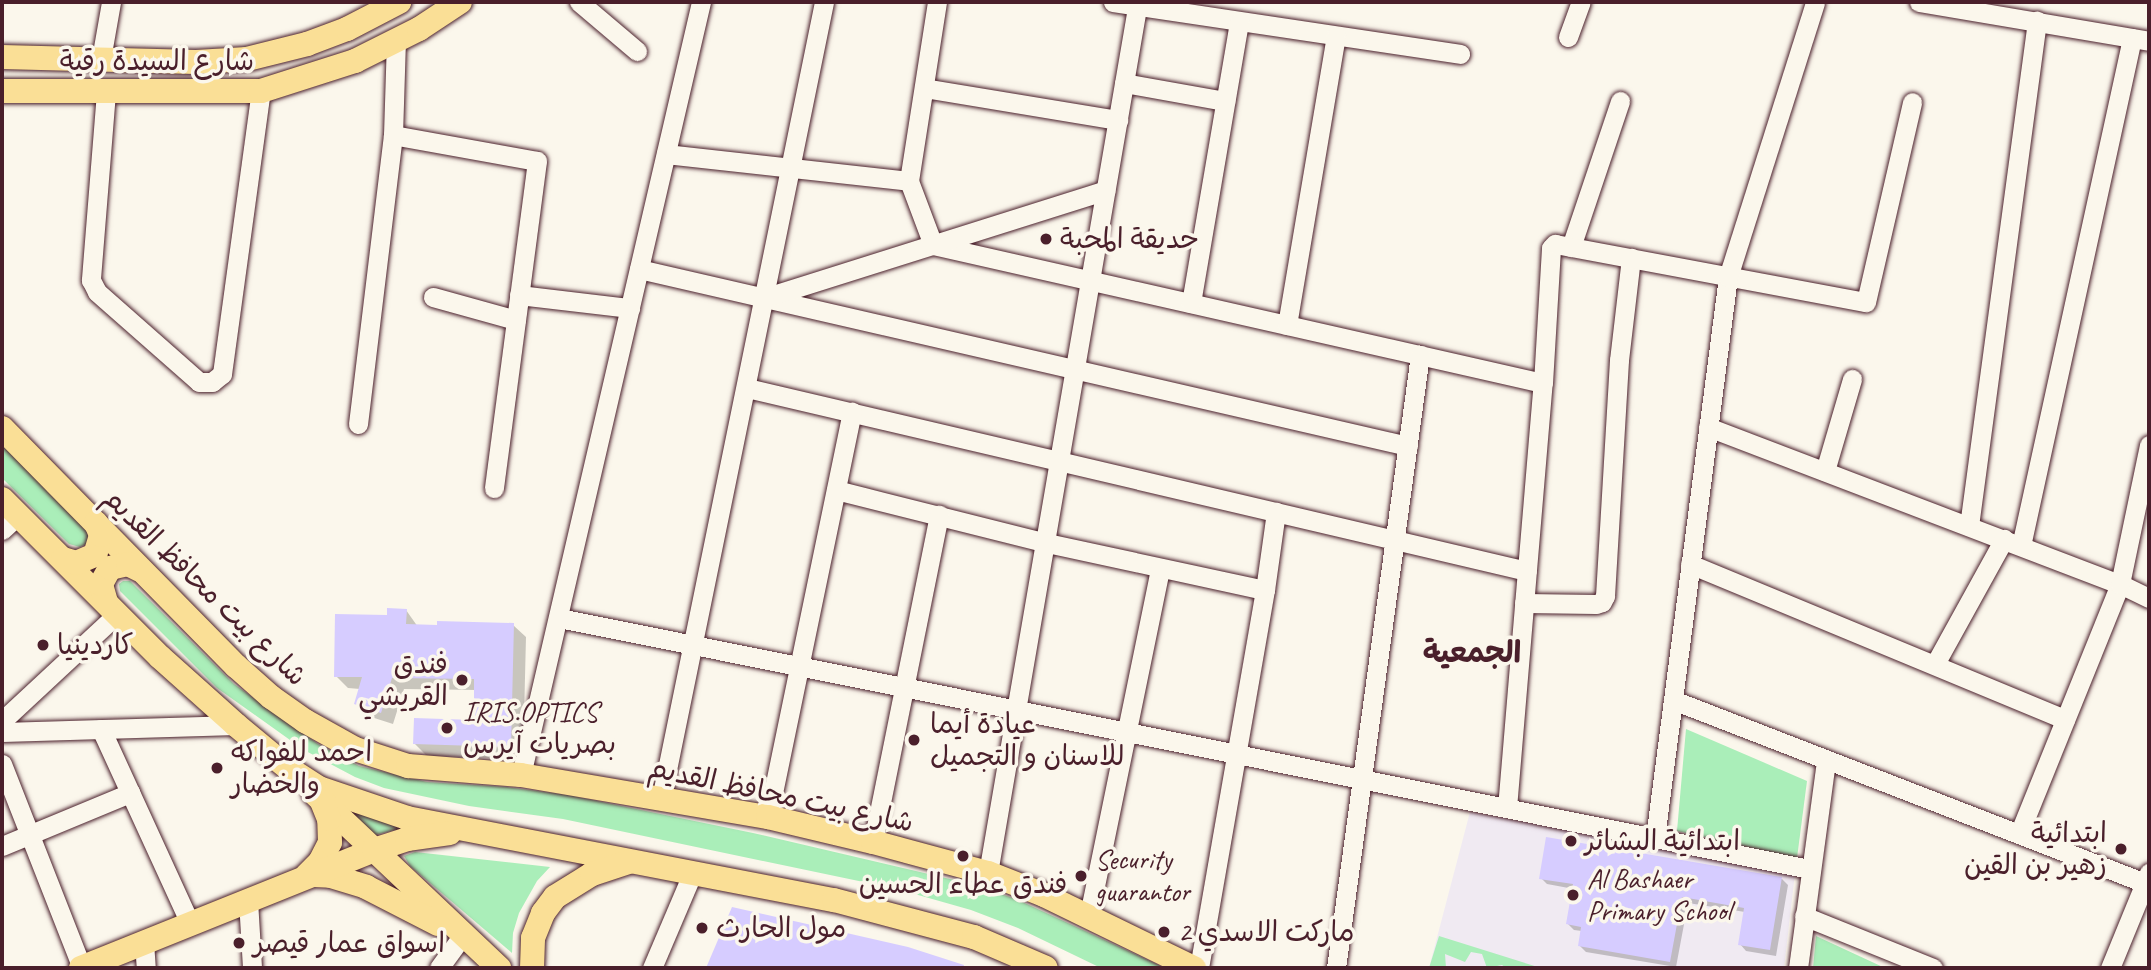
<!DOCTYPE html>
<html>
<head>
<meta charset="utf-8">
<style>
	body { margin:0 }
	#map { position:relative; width:2151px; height:970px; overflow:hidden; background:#fbf7ec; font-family:Caveat,"Playpen Sans Arabic",sans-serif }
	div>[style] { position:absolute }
	.built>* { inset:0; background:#f0eaf2 }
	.green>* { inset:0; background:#aaeeb9 }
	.shadow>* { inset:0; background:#0003 }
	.building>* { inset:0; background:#d6ccff }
	.roads { filter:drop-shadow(0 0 2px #4a1f2b) drop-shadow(0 0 2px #4a1f2b) }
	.minor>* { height:19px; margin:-9.5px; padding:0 9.5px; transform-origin:9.5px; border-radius:9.5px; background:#fbf7ec }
	.major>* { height:24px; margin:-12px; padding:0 12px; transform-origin:12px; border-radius:12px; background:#fadf96 }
	.dots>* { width:19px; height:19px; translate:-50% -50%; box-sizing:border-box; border:4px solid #fbf7ec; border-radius:50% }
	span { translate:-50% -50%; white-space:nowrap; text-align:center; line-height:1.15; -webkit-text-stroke:7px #fbf7ec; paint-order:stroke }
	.street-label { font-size:28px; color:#4a1f2b }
	.poi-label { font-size:28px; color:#4a1f2b }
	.left { translate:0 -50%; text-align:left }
	.right { translate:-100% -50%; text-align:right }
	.neighbourhood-label { font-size:30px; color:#4a1f2b; font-weight:700 }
	.frame { position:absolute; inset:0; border:4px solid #4a1f2b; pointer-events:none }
</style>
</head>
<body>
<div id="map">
	<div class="built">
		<div style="clip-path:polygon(1470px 812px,1795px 873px,1784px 968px,1429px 968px)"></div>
	</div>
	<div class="green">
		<div style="clip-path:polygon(2px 443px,84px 525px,89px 537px,86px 544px,80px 547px,69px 544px,2px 478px)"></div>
		<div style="clip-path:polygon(123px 581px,130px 581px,234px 684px,318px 744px,359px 766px,427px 782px,507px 787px,568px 795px,753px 833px,967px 883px,1016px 899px,1165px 968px,1101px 968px,1018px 928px,971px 910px,897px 889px,563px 819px,469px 806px,384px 788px,355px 777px,304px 750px,217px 688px,120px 591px,119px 584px)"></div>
		<div style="clip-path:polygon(1686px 729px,1807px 781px,1797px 858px,1677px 831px)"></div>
		<div style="clip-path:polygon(330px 801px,403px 828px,375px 835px)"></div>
		<div style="clip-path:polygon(415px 852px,550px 867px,537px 881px,519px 913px,513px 933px,512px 953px,410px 866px,404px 856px)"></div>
		<div style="clip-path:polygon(1439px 936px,1541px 968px,1506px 968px,1502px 965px,1487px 968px,1482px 954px,1471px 952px,1465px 962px,1445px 954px,1446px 968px,1429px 968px)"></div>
		<div style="clip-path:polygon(1816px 936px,1885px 968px,1813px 968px)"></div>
	</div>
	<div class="shadow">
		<div style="clip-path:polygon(406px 610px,418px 627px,513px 625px,526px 637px,523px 759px,427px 756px,415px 744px,476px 722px,476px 690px,404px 689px,393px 724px,368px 716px,356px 704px,360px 689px,348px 688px,336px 676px,389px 617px)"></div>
		<div style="clip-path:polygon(1541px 878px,1782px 879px,1788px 885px,1776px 956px,1746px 951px,1740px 944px,1745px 912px,1688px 903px,1676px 967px,1586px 952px,1580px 946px,1582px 931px,1574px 930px,1568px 924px,1574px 889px,1547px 884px)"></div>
		<div style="clip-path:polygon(733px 909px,908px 949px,967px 968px,708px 968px)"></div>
	</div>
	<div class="building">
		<div style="clip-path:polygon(387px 608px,407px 609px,406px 624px,437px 625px,437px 621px,514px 623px,511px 747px,413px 744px,414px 718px,474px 720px,474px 679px,392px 678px,381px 713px,354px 704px,362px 677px,334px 677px,335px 614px,387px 615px)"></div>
		<div style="clip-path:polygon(1546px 837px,1782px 877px,1770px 950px,1738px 945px,1744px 908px,1682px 897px,1670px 962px,1578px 946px,1581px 927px,1566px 924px,1573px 884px,1539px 879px)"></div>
		<div style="clip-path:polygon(732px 907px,908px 947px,964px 965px,963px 968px,706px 968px)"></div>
	</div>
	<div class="roads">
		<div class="minor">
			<div style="left:579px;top:2px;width:76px;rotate:40.2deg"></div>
			<div style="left:937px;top:2px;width:181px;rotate:98.9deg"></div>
			<div style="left:909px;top:181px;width:68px;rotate:69.4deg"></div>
			<div style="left:933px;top:245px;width:625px;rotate:12.75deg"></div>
			<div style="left:1113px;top:2px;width:351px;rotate:8.5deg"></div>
			<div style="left:1919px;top:2px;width:233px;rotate:9.6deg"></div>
			<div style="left:1568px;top:37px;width:37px;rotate:-70deg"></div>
			<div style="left:101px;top:59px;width:58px;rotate:-80deg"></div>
			<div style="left:1124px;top:83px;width:103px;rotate:10.1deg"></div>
			<div style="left:924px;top:88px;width:197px;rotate:9.4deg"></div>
			<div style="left:106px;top:92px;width:189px;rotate:94.6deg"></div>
			<div style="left:91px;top:280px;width:13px;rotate:63deg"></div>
			<div style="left:97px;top:292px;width:136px;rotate:41.4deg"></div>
			<div style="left:199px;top:382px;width:13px"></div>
			<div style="left:212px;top:382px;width:13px;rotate:-39deg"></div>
			<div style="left:222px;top:374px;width:286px;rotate:-82.2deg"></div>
			<div style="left:393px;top:135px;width:146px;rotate:10.2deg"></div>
			<div style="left:537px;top:161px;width:330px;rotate:97.5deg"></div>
			<div style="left:666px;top:154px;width:244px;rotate:6.3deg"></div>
			<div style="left:1571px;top:247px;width:154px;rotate:-71.4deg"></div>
			<div style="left:639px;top:269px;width:789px;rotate:12.96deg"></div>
			<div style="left:519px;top:295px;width:112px;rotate:6.7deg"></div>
			<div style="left:433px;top:297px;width:86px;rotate:15.5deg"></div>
			<div style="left:767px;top:297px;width:355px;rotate:-17.5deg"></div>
			<div style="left:1191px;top:303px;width:285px;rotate:-80.3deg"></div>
			<div style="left:1287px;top:325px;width:293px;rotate:-80.4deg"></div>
			<div style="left:747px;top:388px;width:801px;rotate:13.2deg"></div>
			<div style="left:358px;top:424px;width:291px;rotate:-83.1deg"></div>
			<div style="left:393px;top:135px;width:93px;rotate:-88.2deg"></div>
			<div style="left:1708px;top:427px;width:441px;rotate:20.9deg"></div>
			<div style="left:2120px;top:584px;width:32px;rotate:26deg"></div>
			<div style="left:1825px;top:471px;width:96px;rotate:-73.6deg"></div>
			<div style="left:836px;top:490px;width:218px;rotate:14.1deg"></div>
			<div style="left:1047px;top:543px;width:223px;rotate:12.2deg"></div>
			<div style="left:1265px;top:590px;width:79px;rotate:-82deg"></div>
			<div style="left:1969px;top:526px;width:510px;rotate:-82.33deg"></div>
			<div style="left:2px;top:530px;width:22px;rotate:-43deg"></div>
			<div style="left:2021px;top:546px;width:520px;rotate:-77.67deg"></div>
			<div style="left:1690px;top:564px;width:406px;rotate:22.5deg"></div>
			<div style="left:1524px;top:603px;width:72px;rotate:0.8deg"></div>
			<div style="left:1596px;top:604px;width:6px;rotate:-18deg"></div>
			<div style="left:1602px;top:602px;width:7px;rotate:-63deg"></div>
			<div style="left:1605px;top:596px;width:236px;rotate:-86.6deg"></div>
			<div style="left:1619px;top:360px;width:103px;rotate:-83.3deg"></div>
			<div style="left:559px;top:618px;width:1276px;rotate:11.35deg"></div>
			<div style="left:1935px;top:664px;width:143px;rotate:-61.1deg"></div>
			<div style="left:1673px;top:700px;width:506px;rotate:21.19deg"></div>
			<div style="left:2px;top:721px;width:157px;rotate:-42.9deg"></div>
			<div style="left:101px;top:729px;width:213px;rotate:65.4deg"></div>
			<div style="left:2px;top:732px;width:234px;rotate:-1.7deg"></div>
			<div style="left:2px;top:764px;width:219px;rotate:68.6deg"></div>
			<div style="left:521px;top:775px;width:794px;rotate:-76.89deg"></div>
			<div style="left:661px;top:799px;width:813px;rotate:-78.44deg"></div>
			<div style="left:1507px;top:808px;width:427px;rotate:-85.2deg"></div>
			<div style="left:1543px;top:383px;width:135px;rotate:-86.6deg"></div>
			<div style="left:1551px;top:248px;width:6px;rotate:-45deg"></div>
			<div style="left:1555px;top:244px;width:316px;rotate:10.6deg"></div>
			<div style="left:1866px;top:302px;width:205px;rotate:-77deg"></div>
			<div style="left:768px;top:817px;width:414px;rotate:-78.3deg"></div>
			<div style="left:2019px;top:834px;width:270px;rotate:-68deg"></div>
			<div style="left:2120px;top:584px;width:142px;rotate:-78.2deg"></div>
			<div style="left:1655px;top:838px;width:566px;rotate:-82.59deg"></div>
			<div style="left:1728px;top:277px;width:288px;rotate:-72.4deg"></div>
			<div style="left:873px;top:842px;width:334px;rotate:-78.6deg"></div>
			<div style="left:2px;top:846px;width:139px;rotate:-22.5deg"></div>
			<div style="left:988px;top:873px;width:884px;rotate:-80.23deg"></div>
			<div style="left:248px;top:900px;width:68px;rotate:86.6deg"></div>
			<div style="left:1089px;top:915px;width:354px;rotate:-78.4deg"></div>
			<div style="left:1804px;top:916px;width:139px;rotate:22deg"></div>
			<div style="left:144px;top:942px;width:26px;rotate:86deg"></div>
			<div style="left:439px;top:968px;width:37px;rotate:-54deg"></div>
			<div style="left:652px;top:968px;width:104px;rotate:-66.9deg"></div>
			<div style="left:1199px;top:968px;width:384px;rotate:-80.1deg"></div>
			<div style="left:1336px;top:968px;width:619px;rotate:-82.2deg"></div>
			<div style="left:1798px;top:968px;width:210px;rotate:-82.3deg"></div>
			<div style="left:2110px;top:968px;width:103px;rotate:-67.7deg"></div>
		</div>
		<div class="major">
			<div style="left:2px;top:57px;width:194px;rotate:1.5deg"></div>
			<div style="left:196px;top:62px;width:51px;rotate:-3.4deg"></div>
			<div style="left:247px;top:59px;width:62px;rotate:-14deg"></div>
			<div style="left:307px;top:44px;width:43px;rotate:-20.6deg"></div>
			<div style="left:347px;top:29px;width:59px;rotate:-27.4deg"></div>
			<div style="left:2px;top:91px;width:259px"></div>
			<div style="left:261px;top:91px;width:99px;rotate:-17.7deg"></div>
			<div style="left:355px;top:61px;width:72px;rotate:-26.6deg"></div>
			<div style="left:419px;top:29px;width:49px;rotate:-33.4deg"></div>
			<div style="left:2px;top:428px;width:334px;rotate:45.5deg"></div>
			<div style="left:236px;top:666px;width:47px;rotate:41.5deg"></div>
			<div style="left:271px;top:697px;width:42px;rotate:35.2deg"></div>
			<div style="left:305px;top:721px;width:57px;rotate:29.2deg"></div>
			<div style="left:355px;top:749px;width:56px;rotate:17.8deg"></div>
			<div style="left:408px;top:766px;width:113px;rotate:4.6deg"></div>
			<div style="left:521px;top:775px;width:251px;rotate:9.7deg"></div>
			<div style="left:768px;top:817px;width:108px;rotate:13.4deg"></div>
			<div style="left:873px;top:842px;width:119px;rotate:15.1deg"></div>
			<div style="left:988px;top:873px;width:60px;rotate:21.4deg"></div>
			<div style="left:1044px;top:895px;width:167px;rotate:26deg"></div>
			<div style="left:2px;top:499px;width:223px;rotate:45deg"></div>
			<div style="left:160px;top:657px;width:102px;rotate:41.8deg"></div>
			<div style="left:236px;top:725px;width:67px;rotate:39.6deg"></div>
			<div style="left:288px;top:768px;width:37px;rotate:33deg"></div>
			<div style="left:319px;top:788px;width:93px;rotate:18.8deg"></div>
			<div style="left:407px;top:818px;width:435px;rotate:10.9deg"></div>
			<div style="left:834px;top:900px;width:145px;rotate:14.8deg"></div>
			<div style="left:974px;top:937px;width:78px;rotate:23.3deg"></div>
			<div style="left:63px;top:559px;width:14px;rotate:17deg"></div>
			<div style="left:76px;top:563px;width:21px;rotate:-23deg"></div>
			<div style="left:95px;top:555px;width:21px;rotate:-73deg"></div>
			<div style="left:101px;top:535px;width:13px;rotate:-113deg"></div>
			<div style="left:106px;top:602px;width:19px;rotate:-106deg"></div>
			<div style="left:101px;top:584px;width:18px;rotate:-61deg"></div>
			<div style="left:110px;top:568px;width:18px;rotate:-13deg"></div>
			<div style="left:128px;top:564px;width:13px;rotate:27deg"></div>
			<div style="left:314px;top:793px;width:255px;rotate:43.4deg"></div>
			<div style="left:307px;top:875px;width:18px;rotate:-45deg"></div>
			<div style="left:320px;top:862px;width:22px;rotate:-63deg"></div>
			<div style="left:330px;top:842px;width:23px;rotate:-92deg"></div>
			<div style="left:329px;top:819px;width:18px;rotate:-112deg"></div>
			<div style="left:314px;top:875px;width:17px;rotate:3deg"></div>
			<div style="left:331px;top:876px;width:37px;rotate:17deg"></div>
			<div style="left:366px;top:887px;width:81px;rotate:27.2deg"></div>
			<div style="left:81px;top:968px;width:316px;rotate:-21.9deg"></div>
			<div style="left:374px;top:850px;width:35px;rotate:-18deg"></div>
			<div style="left:407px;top:839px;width:43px;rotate:-7.9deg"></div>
			<div style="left:532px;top:968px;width:30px;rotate:-88deg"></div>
			<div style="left:533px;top:938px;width:27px;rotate:-68deg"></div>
			<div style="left:543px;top:913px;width:20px;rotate:-53deg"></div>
			<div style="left:555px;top:897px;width:44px;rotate:-31.9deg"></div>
			<div style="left:592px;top:874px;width:39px;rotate:-18deg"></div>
		</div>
	</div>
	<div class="dots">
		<div style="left:1046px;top:239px;background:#4a1f2b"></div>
		<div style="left:43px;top:645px;background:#4a1f2b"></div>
		<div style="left:462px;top:680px;background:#4a1f2b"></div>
		<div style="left:447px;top:728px;background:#4a1f2b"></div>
		<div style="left:914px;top:740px;background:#4a1f2b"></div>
		<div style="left:217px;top:768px;background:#4a1f2b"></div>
		<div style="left:1571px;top:841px;background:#4a1f2b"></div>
		<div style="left:2121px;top:849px;background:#4a1f2b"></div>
		<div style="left:963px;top:856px;background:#4a1f2b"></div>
		<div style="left:1081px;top:876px;background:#4a1f2b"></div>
		<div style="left:1573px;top:895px;background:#4a1f2b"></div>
		<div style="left:702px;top:928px;background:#4a1f2b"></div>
		<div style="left:1164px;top:932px;background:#4a1f2b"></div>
		<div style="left:239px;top:943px;background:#4a1f2b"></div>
	</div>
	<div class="street-label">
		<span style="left:157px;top:61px">شارع السيدة رقية</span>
		<span style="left:205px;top:587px;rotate:44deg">شارع بيت محافظ القديم</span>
		<span style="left:781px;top:795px;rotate:12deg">شارع بيت محافظ القديم</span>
	</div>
	<div class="poi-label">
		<span class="left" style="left:1060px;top:239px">حديقة المحبة</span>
		<span class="left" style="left:57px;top:645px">كاردينيا</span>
		<span class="right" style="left:448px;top:680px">فندق<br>القريشي</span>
		<span class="left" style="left:463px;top:728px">IRIS.OPTICS<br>بصريات آيرس</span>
		<span class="left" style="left:930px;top:740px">عيادة أيما<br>للاسنان و التجميل</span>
		<span class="left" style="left:231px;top:768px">احمد للفواكه<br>والخضار</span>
		<span class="right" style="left:2107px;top:849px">ابتدائية<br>زهير بن القين</span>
		<span class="left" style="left:1585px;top:841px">ابتدائية البشائر</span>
		<span class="left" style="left:1095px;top:876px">Security<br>guarantor</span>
		<span class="left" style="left:1587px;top:895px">Al Bashaer<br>Primary School</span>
		<span style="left:963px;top:884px">فندق عطاء الحسين</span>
		<span class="left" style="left:716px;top:928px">مول الحارث</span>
		<span class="left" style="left:1178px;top:932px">ماركت الاسدي 2</span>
		<span class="left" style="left:253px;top:943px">اسواق عمار قيصر</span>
	</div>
	<div class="neighbourhood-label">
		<span style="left:1472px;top:652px">الجمعية</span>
	</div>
	<div class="frame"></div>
</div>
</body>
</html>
